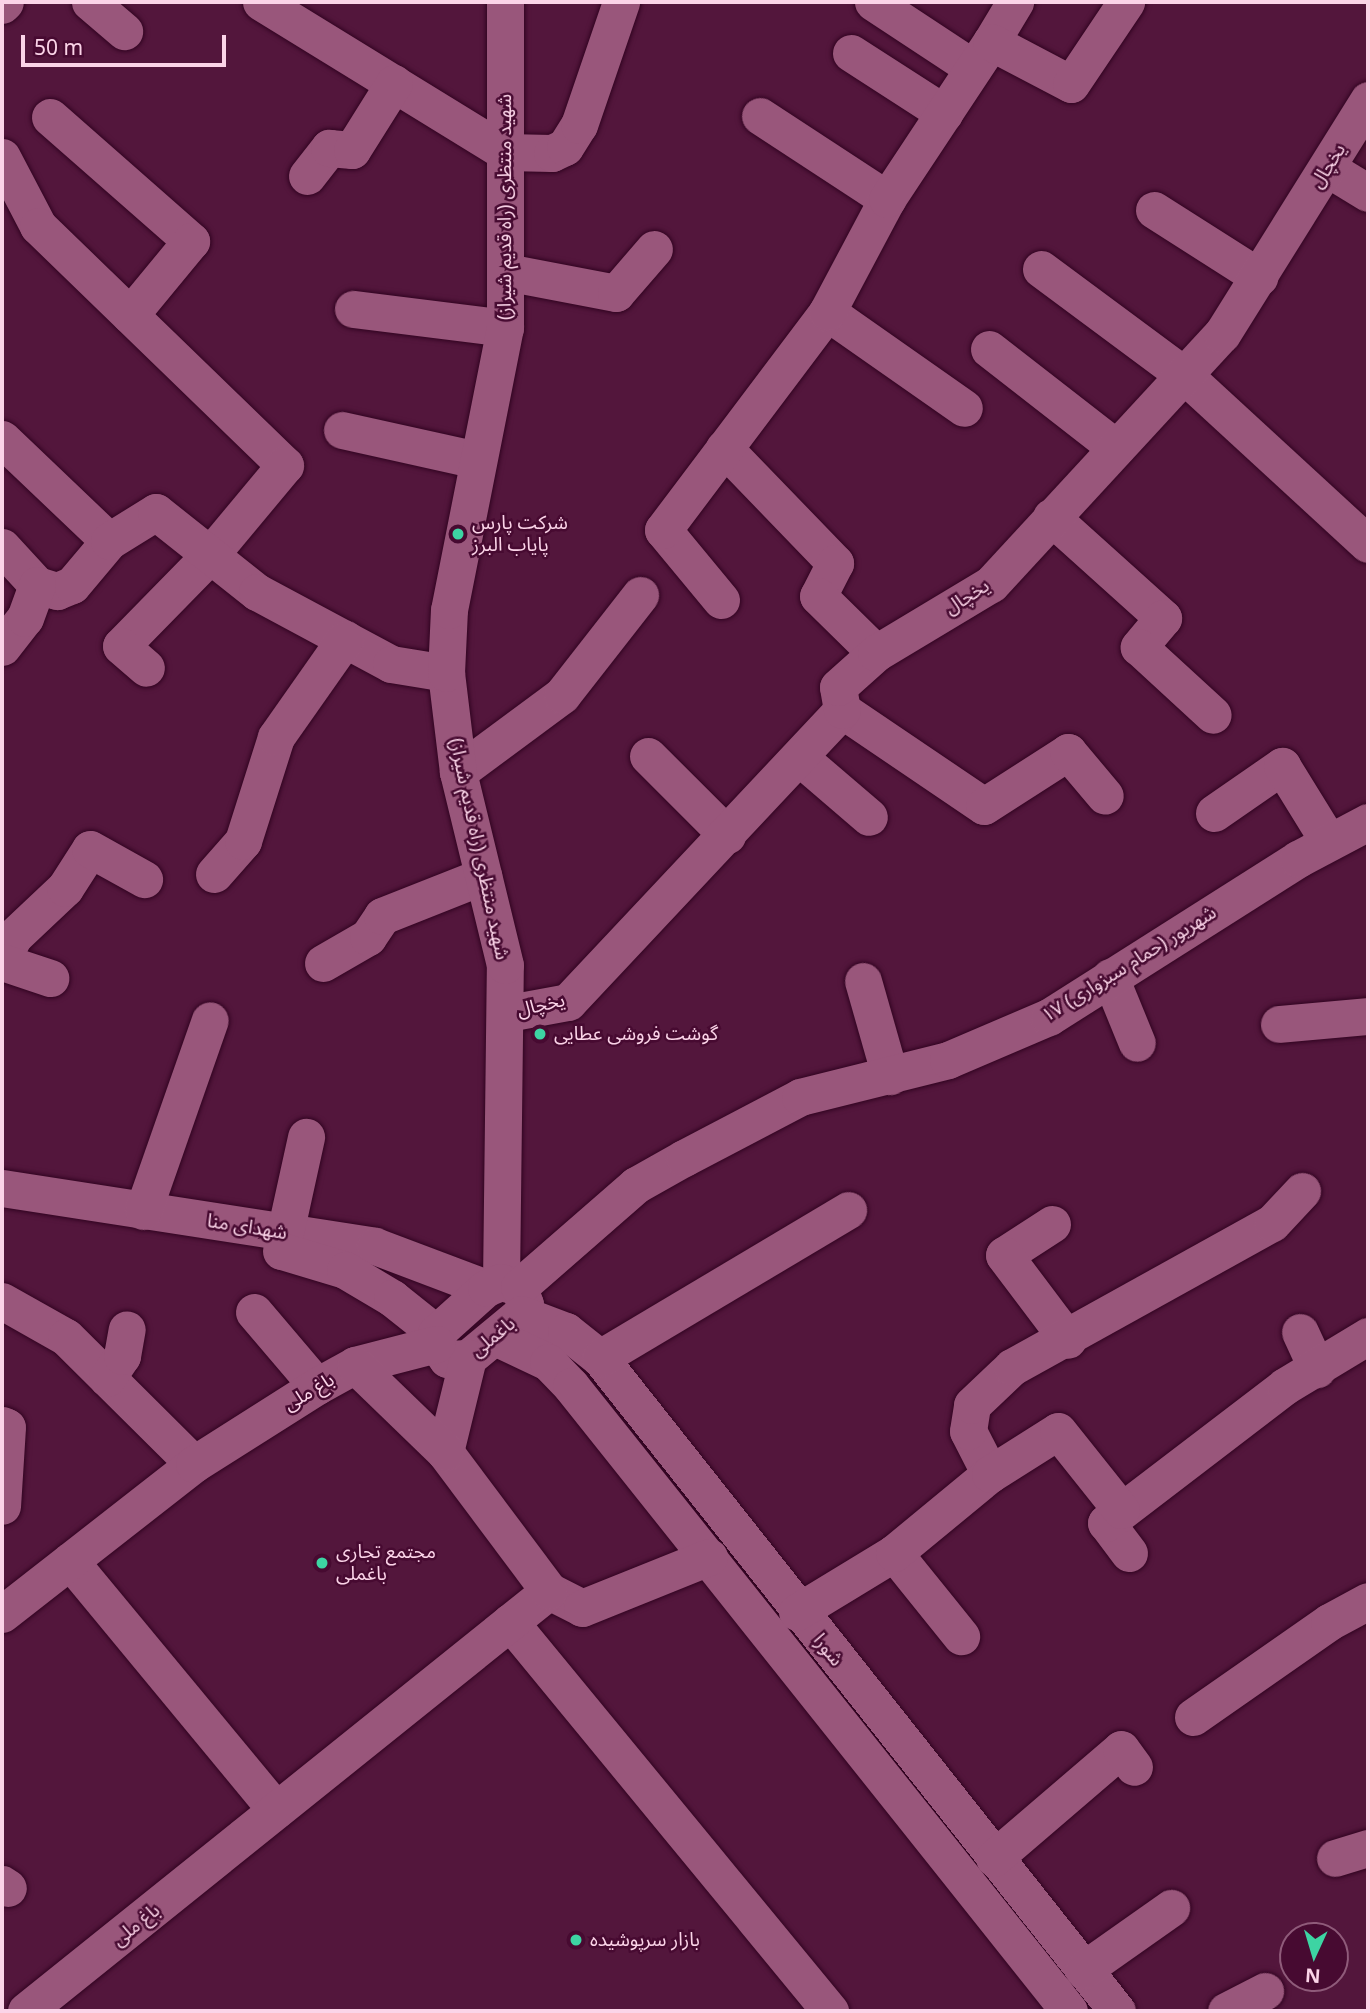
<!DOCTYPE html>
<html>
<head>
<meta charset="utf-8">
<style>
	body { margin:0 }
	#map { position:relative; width:1370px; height:2013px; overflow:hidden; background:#53163c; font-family:"Noto Sans","Noto Sans Arabic",sans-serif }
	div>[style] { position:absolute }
	.roads { filter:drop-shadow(0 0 2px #310421) drop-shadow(0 0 2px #310421) }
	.minor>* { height:37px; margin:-18.5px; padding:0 18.5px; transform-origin:18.5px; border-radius:18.5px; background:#99567b }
	.dots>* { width:19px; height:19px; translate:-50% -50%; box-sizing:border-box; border:4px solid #470a31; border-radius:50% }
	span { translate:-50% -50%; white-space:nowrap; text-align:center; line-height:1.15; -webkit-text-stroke:5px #470a31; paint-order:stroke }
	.street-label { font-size:19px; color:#fbd4e8 }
	.poi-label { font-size:19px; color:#fbd4e8 }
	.left { translate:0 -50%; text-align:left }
	.frame { position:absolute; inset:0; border:4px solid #fbd4e8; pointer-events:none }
	.north { position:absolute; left:1279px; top:1922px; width:70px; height:70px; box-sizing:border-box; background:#470a31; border:2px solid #8f5b7a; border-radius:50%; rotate:184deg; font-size:19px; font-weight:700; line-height:28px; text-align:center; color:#fbd4e8 }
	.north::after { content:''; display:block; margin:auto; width:24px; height:32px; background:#3dd4a3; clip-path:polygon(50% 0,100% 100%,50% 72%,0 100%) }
	.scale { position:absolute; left:21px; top:35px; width:205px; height:32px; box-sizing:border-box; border:4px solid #fbd4e8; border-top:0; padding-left:9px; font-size:21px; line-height:24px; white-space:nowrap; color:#fbd4e8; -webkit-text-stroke:5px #470a31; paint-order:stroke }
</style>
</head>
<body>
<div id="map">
	<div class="roads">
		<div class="minor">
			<div style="left:90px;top:2px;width:45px;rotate:40.5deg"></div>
			<div style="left:261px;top:2px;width:286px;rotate:31.6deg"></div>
			<div style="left:505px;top:152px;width:47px;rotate:1.2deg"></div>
			<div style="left:552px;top:153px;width:14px;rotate:-25deg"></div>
			<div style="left:565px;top:147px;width:26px;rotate:-58deg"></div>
			<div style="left:579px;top:125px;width:130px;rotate:-71.1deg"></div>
			<div style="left:873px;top:2px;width:120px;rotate:33.4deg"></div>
			<div style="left:2px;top:5px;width:4px;rotate:-45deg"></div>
			<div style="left:991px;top:42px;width:47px;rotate:-59deg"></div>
			<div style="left:851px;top:53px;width:111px;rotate:32.8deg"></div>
			<div style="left:760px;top:116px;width:152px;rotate:33.2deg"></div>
			<div style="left:50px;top:117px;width:188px;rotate:41.3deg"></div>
			<div style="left:191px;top:241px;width:96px;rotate:129.5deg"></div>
			<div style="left:2px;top:157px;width:78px;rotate:62.4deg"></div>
			<div style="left:38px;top:226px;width:344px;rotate:44.1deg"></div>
			<div style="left:285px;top:465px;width:117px;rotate:129.8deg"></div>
			<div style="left:210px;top:555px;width:127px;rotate:134.4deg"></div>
			<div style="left:121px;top:646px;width:33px;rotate:41deg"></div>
			<div style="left:1327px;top:168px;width:48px;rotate:31.4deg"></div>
			<div style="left:307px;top:176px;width:36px;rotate:-52deg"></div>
			<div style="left:329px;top:148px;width:23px;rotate:5deg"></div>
			<div style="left:352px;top:150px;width:79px;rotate:-57.9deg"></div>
			<div style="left:1154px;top:210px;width:125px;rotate:32.5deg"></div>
			<div style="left:1041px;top:269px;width:179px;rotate:36.6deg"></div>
			<div style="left:1185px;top:376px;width:248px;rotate:42.6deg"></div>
			<div style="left:506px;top:272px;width:112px;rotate:10.8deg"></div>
			<div style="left:616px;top:293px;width:58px;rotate:-49.2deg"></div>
			<div style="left:353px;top:309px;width:153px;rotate:7.1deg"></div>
			<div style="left:827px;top:312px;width:167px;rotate:35deg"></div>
			<div style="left:989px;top:349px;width:161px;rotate:37.9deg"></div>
			<div style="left:342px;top:430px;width:138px;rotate:12.5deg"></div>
			<div style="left:2px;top:439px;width:148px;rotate:43.6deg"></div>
			<div style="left:724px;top:448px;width:160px;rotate:46deg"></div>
			<div style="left:835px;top:563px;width:37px;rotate:117deg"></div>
			<div style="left:818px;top:596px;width:81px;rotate:44.5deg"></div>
			<div style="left:1051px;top:517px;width:151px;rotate:42deg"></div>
			<div style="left:1163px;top:618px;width:38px;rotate:130deg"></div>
			<div style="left:1139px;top:647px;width:100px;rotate:42.6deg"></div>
			<div style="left:2px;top:547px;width:52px;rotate:47.4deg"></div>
			<div style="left:37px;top:585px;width:21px;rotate:17deg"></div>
			<div style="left:57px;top:591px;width:16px;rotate:-22deg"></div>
			<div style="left:72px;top:585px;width:57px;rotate:-49.9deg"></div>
			<div style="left:109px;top:541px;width:55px;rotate:-31.7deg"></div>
			<div style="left:156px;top:512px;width:129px;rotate:38.4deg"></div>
			<div style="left:257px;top:592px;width:152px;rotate:28.2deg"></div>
			<div style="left:391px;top:664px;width:56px;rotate:9.3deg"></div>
			<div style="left:721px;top:600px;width:91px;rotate:-129.6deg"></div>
			<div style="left:663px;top:530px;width:273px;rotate:-53deg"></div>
			<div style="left:827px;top:312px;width:128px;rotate:-62deg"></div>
			<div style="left:887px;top:199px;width:188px;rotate:-56.5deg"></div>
			<div style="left:991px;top:42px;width:90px;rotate:27.7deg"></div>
			<div style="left:1071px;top:84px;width:99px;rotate:-56.1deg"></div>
			<div style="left:2px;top:647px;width:37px;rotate:-52deg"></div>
			<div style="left:25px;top:618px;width:35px;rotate:-70deg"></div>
			<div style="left:842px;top:710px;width:171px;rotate:34.1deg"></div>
			<div style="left:984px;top:806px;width:100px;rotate:-32.7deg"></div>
			<div style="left:1068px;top:752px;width:57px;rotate:49.9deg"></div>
			<div style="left:648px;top:756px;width:112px;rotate:45deg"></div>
			<div style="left:799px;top:757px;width:92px;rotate:40.6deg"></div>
			<div style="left:458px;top:772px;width:129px;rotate:-36.5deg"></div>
			<div style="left:562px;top:695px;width:127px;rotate:-52deg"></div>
			<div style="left:1214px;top:813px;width:83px;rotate:-34.7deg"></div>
			<div style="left:1282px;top:766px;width:89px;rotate:58.3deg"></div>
			<div style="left:214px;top:874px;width:44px;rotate:-48.7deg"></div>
			<div style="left:243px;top:841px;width:109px;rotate:-72.4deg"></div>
			<div style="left:276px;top:737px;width:120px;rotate:-54.9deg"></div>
			<div style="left:2px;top:960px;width:25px;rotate:-64deg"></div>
			<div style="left:13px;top:937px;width:71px;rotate:-43.3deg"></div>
			<div style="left:65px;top:888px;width:46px;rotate:-57.3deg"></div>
			<div style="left:90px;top:849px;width:62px;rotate:29.1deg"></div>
			<div style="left:2px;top:962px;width:51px;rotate:18.4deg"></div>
			<div style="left:323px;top:963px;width:52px;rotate:-30deg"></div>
			<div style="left:368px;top:937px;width:25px;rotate:-56deg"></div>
			<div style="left:382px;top:916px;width:109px;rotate:-21.6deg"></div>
			<div style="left:1110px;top:977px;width:71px;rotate:67.8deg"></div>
			<div style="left:863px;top:981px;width:99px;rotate:74.1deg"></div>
			<div style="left:508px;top:1013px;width:61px;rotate:-10.4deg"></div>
			<div style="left:568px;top:1002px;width:400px;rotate:-46.8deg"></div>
			<div style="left:842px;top:710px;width:23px;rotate:-100deg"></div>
			<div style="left:838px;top:687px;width:51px;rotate:-41.8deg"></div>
			<div style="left:876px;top:653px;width:134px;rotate:-31deg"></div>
			<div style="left:991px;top:584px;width:340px;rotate:-47.3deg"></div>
			<div style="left:1222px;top:334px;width:276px;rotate:-58deg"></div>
			<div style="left:1279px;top:1024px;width:89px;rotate:-5.1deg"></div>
			<div style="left:2px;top:1188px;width:377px;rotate:8.8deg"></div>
			<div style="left:375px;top:1246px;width:119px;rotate:20.7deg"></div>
			<div style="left:143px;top:1211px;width:202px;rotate:-70.7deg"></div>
			<div style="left:1052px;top:1224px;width:57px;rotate:147.1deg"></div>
			<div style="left:1004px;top:1255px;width:106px;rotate:53deg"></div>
			<div style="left:281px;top:1251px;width:117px;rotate:-77.6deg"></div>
			<div style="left:282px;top:1251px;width:66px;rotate:16.8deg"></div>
			<div style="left:345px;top:1270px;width:55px;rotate:30.8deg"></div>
			<div style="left:392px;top:1298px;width:56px;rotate:38.5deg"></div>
			<div style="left:501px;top:1282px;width:317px;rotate:-89.3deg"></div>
			<div style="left:505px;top:965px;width:199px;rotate:-103.7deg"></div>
			<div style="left:458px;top:772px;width:100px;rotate:-96.9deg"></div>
			<div style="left:446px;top:673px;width:63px;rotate:-87.3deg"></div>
			<div style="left:449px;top:610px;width:288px;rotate:-78.8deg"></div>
			<div style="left:505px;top:328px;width:326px;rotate:-90deg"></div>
			<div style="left:501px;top:1282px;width:19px;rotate:16deg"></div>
			<div style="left:519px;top:1287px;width:18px;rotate:71deg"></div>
			<div style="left:525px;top:1304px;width:11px;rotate:112deg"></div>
			<div style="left:521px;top:1314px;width:69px;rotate:140.3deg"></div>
			<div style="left:468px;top:1358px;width:21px;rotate:177deg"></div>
			<div style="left:447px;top:1359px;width:19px;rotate:-126deg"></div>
			<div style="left:436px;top:1344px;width:11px;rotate:-90deg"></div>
			<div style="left:436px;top:1333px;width:67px;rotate:-42deg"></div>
			<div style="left:486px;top:1288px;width:16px;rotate:-22deg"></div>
			<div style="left:519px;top:1287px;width:155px;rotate:-41.1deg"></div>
			<div style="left:636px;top:1185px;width:55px;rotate:-29.4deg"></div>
			<div style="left:684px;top:1158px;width:131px;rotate:-27.7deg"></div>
			<div style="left:800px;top:1097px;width:153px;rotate:-14deg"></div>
			<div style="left:948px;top:1060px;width:110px;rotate:-23.1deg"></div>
			<div style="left:1049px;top:1017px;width:295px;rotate:-32.4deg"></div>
			<div style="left:1298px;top:859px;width:79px;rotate:-27.9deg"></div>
			<div style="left:2px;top:1301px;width:73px;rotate:29.4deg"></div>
			<div style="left:66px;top:1337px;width:180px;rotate:44.8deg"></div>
			<div style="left:254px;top:1312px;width:97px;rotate:49.6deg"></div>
			<div style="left:521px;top:1314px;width:48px;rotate:20.7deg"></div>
			<div style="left:566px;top:1331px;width:43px;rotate:38.5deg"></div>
			<div style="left:600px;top:1358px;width:833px;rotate:51.63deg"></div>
			<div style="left:1300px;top:1332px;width:41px;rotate:65.3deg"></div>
			<div style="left:495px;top:1337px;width:59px;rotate:25.3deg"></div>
			<div style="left:548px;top:1362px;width:33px;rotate:46deg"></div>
			<div style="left:571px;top:1386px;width:799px;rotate:51.45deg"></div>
			<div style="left:600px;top:1358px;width:289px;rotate:-30.8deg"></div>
			<div style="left:107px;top:1378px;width:27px;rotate:-56deg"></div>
			<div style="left:122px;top:1356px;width:27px;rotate:-80deg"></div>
			<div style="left:2px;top:1425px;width:5px;rotate:22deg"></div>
			<div style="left:7px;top:1427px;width:79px;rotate:93.6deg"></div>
			<div style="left:445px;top:1452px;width:97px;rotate:-76.3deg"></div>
			<div style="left:990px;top:1474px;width:48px;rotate:-117.1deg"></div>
			<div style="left:968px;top:1431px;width:26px;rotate:-81deg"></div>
			<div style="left:972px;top:1405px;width:55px;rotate:-43.5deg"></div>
			<div style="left:1012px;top:1367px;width:297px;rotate:-29deg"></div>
			<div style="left:1272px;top:1223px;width:44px;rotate:-46.8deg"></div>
			<div style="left:894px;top:1553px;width:107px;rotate:51.1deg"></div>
			<div style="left:1129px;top:1553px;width:38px;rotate:-127deg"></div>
			<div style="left:1106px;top:1523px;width:225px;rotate:-37.4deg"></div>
			<div style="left:1285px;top:1386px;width:97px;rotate:-31.1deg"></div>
			<div style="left:70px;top:1561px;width:323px;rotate:50.4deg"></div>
			<div style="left:549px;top:1591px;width:37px;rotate:27deg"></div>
			<div style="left:582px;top:1608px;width:137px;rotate:-21.9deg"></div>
			<div style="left:797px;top:1612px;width:114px;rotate:-31.3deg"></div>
			<div style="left:894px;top:1553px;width:124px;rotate:-39.5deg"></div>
			<div style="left:990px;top:1474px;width:80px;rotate:-32.3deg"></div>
			<div style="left:1058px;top:1431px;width:101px;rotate:51.4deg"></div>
			<div style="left:2px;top:1614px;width:244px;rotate:-38deg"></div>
			<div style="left:194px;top:1464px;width:146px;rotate:-32.4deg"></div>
			<div style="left:317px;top:1386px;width:43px;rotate:-28.9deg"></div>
			<div style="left:355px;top:1365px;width:84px;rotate:-14.5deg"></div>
			<div style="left:510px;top:1622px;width:504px;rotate:50.56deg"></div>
			<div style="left:1193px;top:1717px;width:166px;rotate:-34.9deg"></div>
			<div style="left:1329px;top:1622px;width:44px;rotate:-28.3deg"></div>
			<div style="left:994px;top:1858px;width:167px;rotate:-40.6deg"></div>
			<div style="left:1121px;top:1749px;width:22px;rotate:54deg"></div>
			<div style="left:1335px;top:1858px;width:34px;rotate:-17deg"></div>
			<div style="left:2px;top:1884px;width:7px;rotate:34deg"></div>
			<div style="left:1083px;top:1970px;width:108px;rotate:-35.2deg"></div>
			<div style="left:26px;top:2011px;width:671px;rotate:-38.77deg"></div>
			<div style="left:549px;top:1591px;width:174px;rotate:-126.8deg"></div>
			<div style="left:445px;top:1452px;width:125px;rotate:-136deg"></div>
			<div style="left:1226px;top:2011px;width:44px;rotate:-27.1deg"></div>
		</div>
	</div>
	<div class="dots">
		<div style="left:458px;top:534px;background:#3dd4a3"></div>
		<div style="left:540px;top:1034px;background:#3dd4a3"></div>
		<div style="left:322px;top:1563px;background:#3dd4a3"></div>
		<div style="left:576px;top:1940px;background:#3dd4a3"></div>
	</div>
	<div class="street-label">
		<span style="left:1328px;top:166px;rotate:-58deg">یخچال</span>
		<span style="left:505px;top:207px;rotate:-90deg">شهید منتظری (راه قدیم شیراز)</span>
		<span style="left:967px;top:597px;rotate:-33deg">یخچال</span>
		<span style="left:479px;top:849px;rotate:78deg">شهید منتظری (راه قدیم شیراز)</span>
		<span style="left:1129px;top:964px;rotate:-32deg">۱۷ شهریور (حمام سبزواری)</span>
		<span style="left:541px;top:1005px;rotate:-13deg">یخچال</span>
		<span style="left:247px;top:1227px;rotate:9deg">شهدای منا</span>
		<span style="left:493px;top:1337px;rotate:-39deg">باغملی</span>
		<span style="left:309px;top:1392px;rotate:-31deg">باغ ملی</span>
		<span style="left:828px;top:1650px;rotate:51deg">شورا</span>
		<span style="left:136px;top:1925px;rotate:-39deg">باغ ملی</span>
	</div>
	<div class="poi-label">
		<span class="left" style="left:472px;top:534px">شرکت پارس<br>پایاب البرز</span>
		<span class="left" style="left:554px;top:1034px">گوشت فروشی عطایی</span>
		<span class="left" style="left:336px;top:1563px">مجتمع تجاری<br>باغملی</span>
		<span class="left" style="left:590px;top:1940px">بازار سرپوشیده</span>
	</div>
	<div class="frame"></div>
	<div class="north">N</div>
	<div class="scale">50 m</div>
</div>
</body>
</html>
